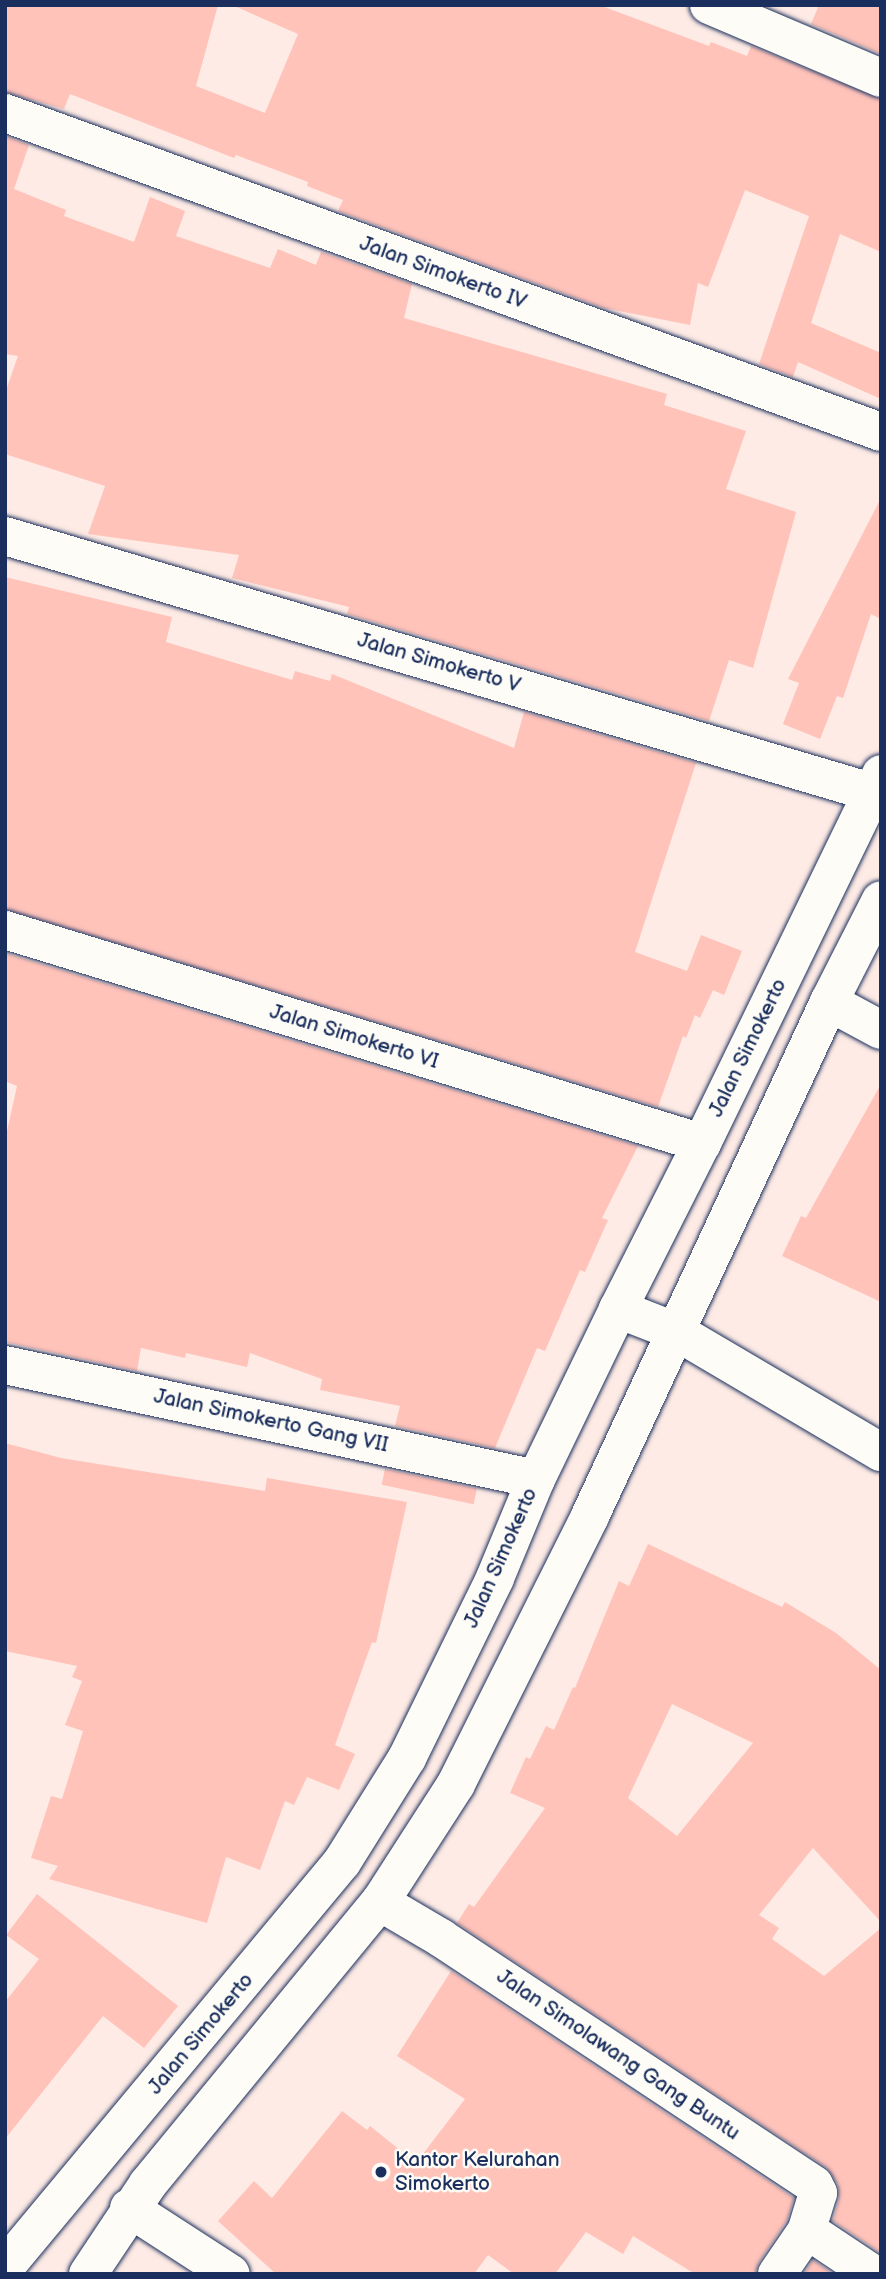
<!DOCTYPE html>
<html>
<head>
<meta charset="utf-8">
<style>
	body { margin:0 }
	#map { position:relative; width:886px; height:2279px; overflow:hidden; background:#feebe5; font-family:"Balsamiq Sans",sans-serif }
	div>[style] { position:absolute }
	.building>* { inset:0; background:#ffc3ba; transform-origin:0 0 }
	.roads { filter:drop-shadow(0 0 2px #1b2f5e) drop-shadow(0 0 2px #1b2f5e) }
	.street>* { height:38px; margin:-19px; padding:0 19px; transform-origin:19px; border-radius:19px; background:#fdfcf7 }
	.secondary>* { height:38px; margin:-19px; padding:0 19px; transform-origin:19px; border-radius:19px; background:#fdfcf7 }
	.highway>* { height:38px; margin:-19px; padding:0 19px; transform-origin:19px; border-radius:19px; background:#fdfcf7 }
	.dots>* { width:19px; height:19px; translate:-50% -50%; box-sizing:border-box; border:4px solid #fdfcf7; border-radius:50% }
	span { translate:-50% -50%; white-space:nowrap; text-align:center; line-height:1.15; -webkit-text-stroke:5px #fdfcf7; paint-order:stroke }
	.street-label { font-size:21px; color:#1b2f5e }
	.poi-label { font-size:21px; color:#1b2f5e }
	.left { translate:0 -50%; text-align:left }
	.frame { position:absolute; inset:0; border:7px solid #1b2f5e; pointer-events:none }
</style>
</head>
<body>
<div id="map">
	<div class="building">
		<div style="clip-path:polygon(5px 5px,218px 5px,196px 86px,265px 113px,298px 34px,232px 5px,599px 5px,709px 46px,711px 42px,747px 56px,751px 46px,881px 99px,881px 252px,840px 234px,811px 323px,881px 353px,881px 399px,798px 362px,793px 377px,759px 364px,809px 216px,745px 190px,708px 287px,698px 283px,690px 325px,604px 308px,338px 211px,343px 200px,307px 186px,308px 182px,236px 155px,234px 158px,70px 94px,64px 109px,5px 92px)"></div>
		<div style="clip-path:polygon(819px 5px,881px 5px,881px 54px,811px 24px)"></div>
		<div style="clip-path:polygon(5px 136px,29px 145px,14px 189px,66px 210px,64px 216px,134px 242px,150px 197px,185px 211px,176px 236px,270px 268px,278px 249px,316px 265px,321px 252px,412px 284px,404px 318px,667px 394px,664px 405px,746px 431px,726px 489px,796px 512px,753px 668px,729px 660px,709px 721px,347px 614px,349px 607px,232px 578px,239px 555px,88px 534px,105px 486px,5px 454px,5px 393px,18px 356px,5px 354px)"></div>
		<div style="clip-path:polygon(881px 498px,881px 619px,871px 614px,843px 698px,837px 696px,820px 739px,783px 724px,799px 683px,788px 679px)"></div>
		<div style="clip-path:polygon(5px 577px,172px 617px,166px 642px,292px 680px,295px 671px,330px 681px,332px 674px,514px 748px,524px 712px,696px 763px,635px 952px,687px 971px,701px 935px,742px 951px,724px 995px,713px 990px,700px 1018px,695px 1015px,686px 1038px,683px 1036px,658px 1107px,5px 909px)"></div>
		<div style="clip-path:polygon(5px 953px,638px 1146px,602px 1218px,608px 1220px,585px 1272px,580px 1270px,545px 1351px,537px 1348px,495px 1448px,395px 1426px,400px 1406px,320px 1390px,322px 1379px,250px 1353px,247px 1367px,186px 1353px,185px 1358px,141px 1348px,137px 1371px,5px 1342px,5px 1140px,17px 1086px,5px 1081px)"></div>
		<div style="clip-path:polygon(881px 1084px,881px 1302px,782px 1256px,801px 1216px,806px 1218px)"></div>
		<div style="clip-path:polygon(5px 1443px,61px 1458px,265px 1491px,267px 1478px,407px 1502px,376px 1643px,372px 1642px,335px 1745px,355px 1754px,339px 1790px,307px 1777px,294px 1805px,285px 1801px,260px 1870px,226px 1857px,207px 1923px,49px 1879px,58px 1866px,31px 1858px,51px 1796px,62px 1799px,83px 1731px,65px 1725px,82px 1681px,72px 1677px,77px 1666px,5px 1651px)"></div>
		<div style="left:385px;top:1469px;width:94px;height:16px;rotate:12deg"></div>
		<div style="clip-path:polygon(evenodd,648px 1544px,782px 1607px,785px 1602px,836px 1633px,881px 1670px,881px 1922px,813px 1848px,759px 1915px,779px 1928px,772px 1939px,824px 1976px,881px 1928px,881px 2253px,833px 2221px,839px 2199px,838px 2184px,826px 2167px,457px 1923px,469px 1904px,474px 1907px,545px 1808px,510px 1793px,526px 1757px,530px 1759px,546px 1726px,554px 1730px,573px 1687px,575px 1688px,619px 1581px,629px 1586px,648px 1544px,672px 1704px,753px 1743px,677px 1836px,628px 1798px,672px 1704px)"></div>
		<div style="clip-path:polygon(37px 1894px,178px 2006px,144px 2048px,103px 2016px,5px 2139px,5px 2002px,39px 1959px,6px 1935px)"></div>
		<div style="clip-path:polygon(451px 1971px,794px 2198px,787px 2220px,759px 2262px,755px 2274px,695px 2274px,633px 2236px,623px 2254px,586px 2232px,555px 2274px,514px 2274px,488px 2255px,474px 2274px,276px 2274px,218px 2221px,254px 2181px,272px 2198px,342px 2111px,367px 2130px,370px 2126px,416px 2163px,465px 2099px,397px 2056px)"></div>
		<div style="clip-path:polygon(813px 2260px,833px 2274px,804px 2274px)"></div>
	</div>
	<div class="roads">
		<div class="street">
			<div style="left:709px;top:5px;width:187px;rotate:23deg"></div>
			<div style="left:5px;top:113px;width:932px;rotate:20.01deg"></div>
			<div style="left:5px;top:536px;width:903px;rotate:16.47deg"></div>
			<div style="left:5px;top:930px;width:729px;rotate:16.99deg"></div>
			<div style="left:829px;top:1002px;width:59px;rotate:28.3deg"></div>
			<div style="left:618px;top:1309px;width:63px;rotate:21.3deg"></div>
			<div style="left:5px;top:1365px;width:543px;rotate:12.12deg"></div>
			<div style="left:380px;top:1902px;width:71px;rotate:30.5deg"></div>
			<div style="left:441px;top:1938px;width:447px;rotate:33.5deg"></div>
			<div style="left:814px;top:2185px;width:9px;rotate:63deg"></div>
			<div style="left:818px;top:2193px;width:39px;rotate:107deg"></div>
			<div style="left:129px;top:2208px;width:121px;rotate:32.9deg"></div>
			<div style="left:777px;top:2274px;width:53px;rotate:-55.7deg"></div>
			<div style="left:807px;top:2230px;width:79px;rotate:33.7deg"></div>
		</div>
		<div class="secondary">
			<div style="left:677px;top:1332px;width:237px;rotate:30.5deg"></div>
		</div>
		<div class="highway">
			<div style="left:5px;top:2267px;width:527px;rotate:-50.24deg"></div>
			<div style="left:342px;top:1862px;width:123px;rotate:-58deg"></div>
			<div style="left:407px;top:1758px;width:200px;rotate:-63.9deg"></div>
			<div style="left:495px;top:1578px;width:107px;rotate:-67.5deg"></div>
			<div style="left:536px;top:1479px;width:189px;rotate:-64.2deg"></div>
			<div style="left:618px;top:1309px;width:186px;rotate:-63.2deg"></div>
			<div style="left:702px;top:1143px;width:410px;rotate:-64.1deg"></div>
			<div style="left:88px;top:2274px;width:108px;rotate:-56.3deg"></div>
			<div style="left:148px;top:2184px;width:365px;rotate:-50.6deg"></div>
			<div style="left:380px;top:1902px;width:140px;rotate:-57.2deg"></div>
			<div style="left:456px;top:1784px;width:300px;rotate:-63.4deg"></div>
			<div style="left:590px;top:1516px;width:567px;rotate:-65.06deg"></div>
			<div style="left:829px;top:1002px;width:114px;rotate:-63deg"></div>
		</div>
	</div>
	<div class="dots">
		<div style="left:381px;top:2172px;background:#1b2f5e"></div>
	</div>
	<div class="street-label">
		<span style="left:443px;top:273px;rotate:20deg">Jalan Simokerto IV</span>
		<span style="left:439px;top:663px;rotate:16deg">Jalan Simokerto V</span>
		<span style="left:354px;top:1037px;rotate:17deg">Jalan Simokerto VI</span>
		<span style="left:748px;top:1048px;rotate:-64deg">Jalan Simokerto</span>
		<span style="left:271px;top:1421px;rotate:12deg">Jalan Simokerto Gang VII</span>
		<span style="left:501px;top:1558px;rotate:-66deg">Jalan Simokerto</span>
		<span style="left:201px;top:2034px;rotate:-50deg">Jalan Simokerto</span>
		<span style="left:618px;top:2055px;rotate:34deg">Jalan Simolawang Gang Buntu</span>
	</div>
	<div class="poi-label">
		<span class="left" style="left:395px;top:2172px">Kantor Kelurahan<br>Simokerto</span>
	</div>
	<div class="frame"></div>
</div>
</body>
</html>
